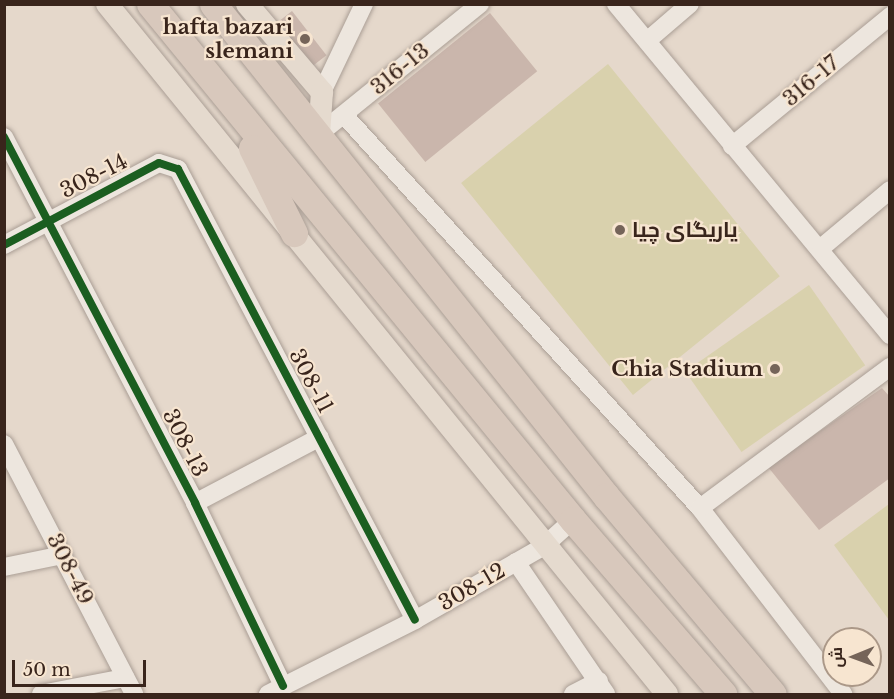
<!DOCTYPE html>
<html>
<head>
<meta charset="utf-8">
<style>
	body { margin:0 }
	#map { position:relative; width:894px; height:699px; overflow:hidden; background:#e5d8cb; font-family:"Libre Baskerville",Cairo,serif }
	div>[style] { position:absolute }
	.green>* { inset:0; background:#d9d1ad; transform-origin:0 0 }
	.building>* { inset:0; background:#cab6ac; transform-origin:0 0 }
	.roads { filter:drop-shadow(0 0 2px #aa9e95) drop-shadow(0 0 2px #aa9e95) }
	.minor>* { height:18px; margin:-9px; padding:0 9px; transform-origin:9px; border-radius:9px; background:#ede6de }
	.major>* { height:22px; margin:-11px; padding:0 11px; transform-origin:11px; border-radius:11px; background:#e5dace }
	.highway>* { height:27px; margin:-13.5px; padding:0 13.5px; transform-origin:13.5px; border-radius:13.5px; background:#d8c8bc }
	.cycleway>* { height:8px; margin:-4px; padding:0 4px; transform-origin:4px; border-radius:4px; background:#1b5e20 }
	.dots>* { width:16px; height:16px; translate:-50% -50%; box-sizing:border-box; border:3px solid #f7e5d0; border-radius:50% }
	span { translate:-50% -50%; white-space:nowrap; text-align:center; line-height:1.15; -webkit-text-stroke:4.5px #f7e5d0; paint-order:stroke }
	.poi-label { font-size:21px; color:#39251c; font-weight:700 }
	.right { translate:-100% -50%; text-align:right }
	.left { translate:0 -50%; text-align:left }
	.street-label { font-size:21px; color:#39251c }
	.frame { position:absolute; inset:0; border:6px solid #39251c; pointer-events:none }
	.north { position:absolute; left:822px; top:627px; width:60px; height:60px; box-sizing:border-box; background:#f7e5d0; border:2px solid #ab9888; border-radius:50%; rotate:269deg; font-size:16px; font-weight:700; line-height:24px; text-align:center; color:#39251c }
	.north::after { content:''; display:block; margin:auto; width:21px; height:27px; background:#756459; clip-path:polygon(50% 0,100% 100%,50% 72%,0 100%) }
	.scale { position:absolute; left:12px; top:660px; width:134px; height:27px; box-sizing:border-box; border:3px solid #39251c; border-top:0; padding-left:8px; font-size:18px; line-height:21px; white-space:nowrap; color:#39251c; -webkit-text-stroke:4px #f7e5d0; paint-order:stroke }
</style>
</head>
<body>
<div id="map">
	<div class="green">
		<div style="left:608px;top:64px;width:273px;height:189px;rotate:51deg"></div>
		<div style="left:809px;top:285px;width:98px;height:151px;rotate:55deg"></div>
		<div style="clip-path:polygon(889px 504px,889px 620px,834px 545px)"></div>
	</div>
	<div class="building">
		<div style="left:292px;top:11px;width:56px;height:21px;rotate:52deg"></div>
		<div style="left:490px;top:13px;width:75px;height:144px;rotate:51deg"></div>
		<div style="clip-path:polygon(882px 388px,890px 397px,890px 478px,819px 530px,768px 467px)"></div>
	</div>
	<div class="roads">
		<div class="minor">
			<div style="left:616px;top:4px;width:430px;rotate:50.4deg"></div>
			<div style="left:648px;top:40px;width:55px;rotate:-40.6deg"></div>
			<div style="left:322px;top:92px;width:98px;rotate:-64.5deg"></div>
			<div style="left:344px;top:115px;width:530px;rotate:47.83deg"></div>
			<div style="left:700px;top:508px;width:235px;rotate:52.4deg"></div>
			<div style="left:319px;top:134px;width:207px;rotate:-38.9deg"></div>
			<div style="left:4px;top:137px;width:413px;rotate:62.4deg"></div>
			<div style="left:195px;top:503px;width:203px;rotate:64.3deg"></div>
			<div style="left:732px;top:146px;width:205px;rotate:-39.4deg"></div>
			<div style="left:4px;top:245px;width:175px;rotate:-27.9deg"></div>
			<div style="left:159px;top:163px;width:20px;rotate:18deg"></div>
			<div style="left:178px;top:169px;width:509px;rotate:62.28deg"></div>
			<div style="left:821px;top:248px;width:90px;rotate:-40deg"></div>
			<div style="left:4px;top:444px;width:282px;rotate:62.5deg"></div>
			<div style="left:195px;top:503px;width:141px;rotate:-27.8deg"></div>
			<div style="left:700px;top:508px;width:237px;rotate:-36.6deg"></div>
			<div style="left:516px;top:562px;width:160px;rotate:55.7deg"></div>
			<div style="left:4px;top:567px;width:60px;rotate:-11.5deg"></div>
			<div style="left:41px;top:694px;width:86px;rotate:-10.8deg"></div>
			<div style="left:268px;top:694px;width:165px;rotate:-26.7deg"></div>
			<div style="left:415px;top:620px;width:149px;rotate:-29.8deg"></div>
			<div style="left:544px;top:546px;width:39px;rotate:-42deg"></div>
			<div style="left:573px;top:694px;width:29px;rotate:-27deg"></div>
		</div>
		<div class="major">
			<div style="left:107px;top:4px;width:889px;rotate:50.94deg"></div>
			<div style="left:247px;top:4px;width:116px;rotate:49.6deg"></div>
			<div style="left:322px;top:92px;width:42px;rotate:94.1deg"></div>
		</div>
		<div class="highway">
			<div style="left:150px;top:4px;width:667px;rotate:50.66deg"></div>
			<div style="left:573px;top:520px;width:230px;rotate:49.2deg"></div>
			<div style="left:213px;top:4px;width:630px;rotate:51.38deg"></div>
			<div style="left:606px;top:496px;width:259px;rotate:49.9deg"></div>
			<div style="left:252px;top:148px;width:95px;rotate:63.7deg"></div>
		</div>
	</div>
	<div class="cycleway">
		<div style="left:4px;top:137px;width:413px;rotate:62.4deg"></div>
		<div style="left:195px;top:503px;width:203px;rotate:64.3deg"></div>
		<div style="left:4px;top:245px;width:175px;rotate:-27.9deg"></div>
		<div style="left:159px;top:163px;width:20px;rotate:18deg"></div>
		<div style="left:178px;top:169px;width:509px;rotate:62.28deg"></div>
	</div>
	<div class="dots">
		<div style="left:305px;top:39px;background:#756459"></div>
		<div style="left:620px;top:230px;background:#756459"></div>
		<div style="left:775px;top:369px;background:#756459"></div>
	</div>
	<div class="poi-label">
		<span class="right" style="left:293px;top:39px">hafta bazari<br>slemani</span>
		<span class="left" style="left:632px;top:230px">یاریگای چیا</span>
		<span class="right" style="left:763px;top:369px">Chia Stadium</span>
	</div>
	<div class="street-label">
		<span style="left:400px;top:69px;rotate:-39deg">316-13</span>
		<span style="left:811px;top:81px;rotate:-40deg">316-17</span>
		<span style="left:94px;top:176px;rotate:-27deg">308-14</span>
		<span style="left:311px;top:381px;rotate:62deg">308-11</span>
		<span style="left:185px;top:443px;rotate:63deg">308-13</span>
		<span style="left:70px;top:569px;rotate:63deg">308-49</span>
		<span style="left:472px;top:587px;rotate:-30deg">308-12</span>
	</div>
	<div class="frame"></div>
	<div class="north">ش</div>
	<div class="scale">50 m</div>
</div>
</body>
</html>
